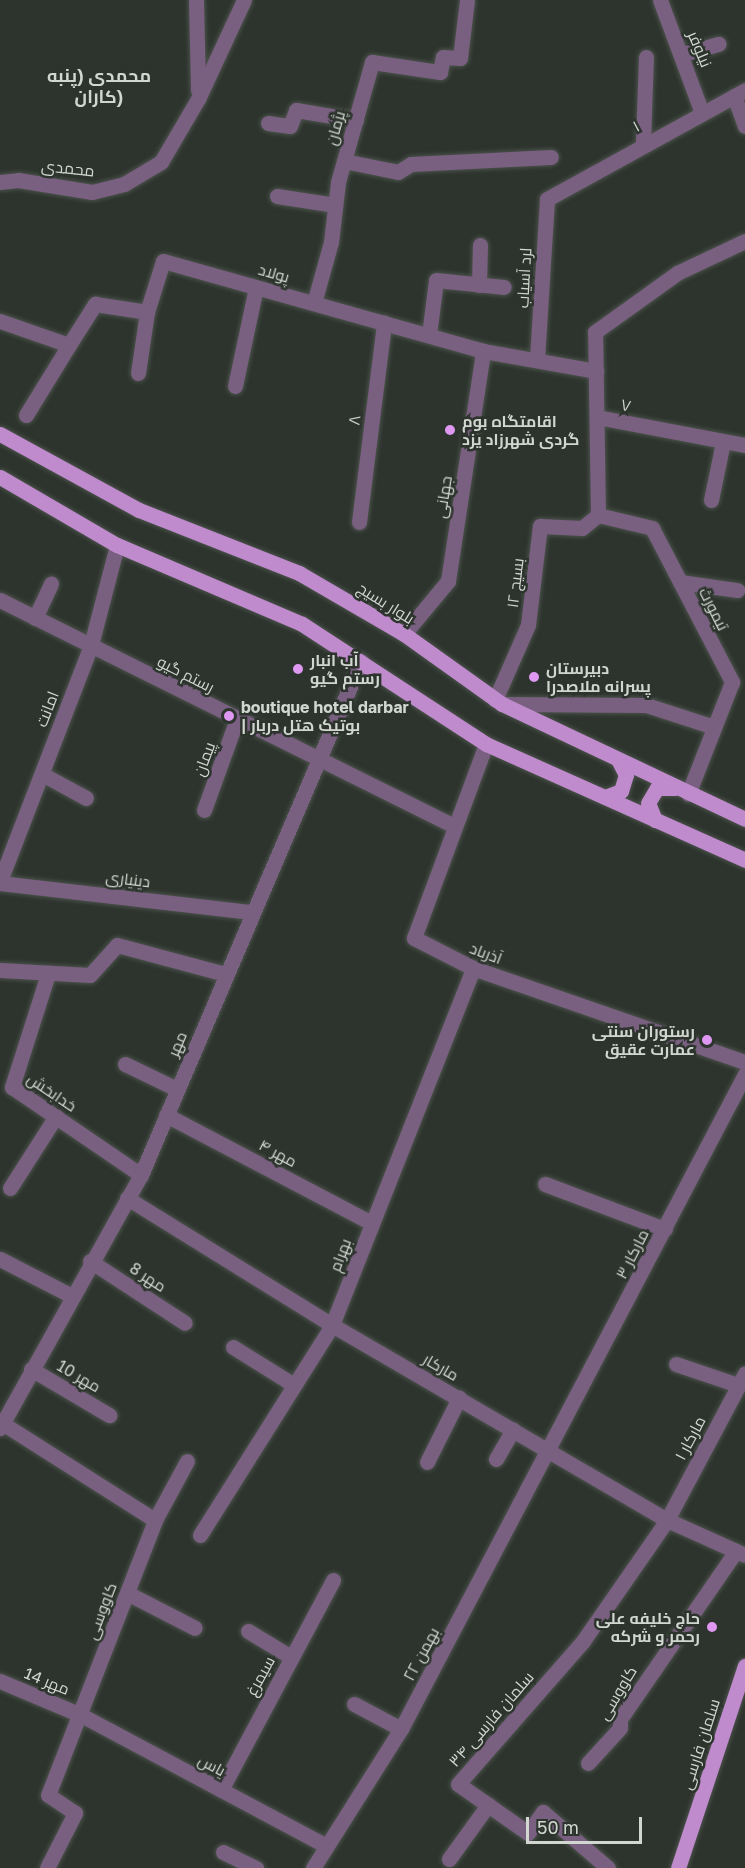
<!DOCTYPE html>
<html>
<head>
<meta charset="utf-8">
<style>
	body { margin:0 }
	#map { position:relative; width:745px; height:1868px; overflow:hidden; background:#2d342d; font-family:"Golos Text",Cairo,sans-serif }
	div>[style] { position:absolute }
	.roads { filter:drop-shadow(0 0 2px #4b514b) drop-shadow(0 0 2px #4b514b) }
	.minor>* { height:15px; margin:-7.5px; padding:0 7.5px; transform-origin:7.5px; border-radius:7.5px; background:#796080 }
	.major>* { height:15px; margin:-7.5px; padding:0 7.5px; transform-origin:7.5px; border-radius:7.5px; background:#bf8bcd }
	.dots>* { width:16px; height:16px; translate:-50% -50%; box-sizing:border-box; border:3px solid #2d342d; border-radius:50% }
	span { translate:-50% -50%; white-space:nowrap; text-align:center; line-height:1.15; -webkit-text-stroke:5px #2d342d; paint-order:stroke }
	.street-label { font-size:16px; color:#d1d6d1 }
	.poi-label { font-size:16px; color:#d1d6d1; font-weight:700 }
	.left { translate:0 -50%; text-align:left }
	.right { translate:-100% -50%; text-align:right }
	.neighbourhood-label { font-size:18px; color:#d1d6d1; font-weight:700 }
	.scale { position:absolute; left:526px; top:1817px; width:116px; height:27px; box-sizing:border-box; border:3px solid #d1d6d1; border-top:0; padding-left:8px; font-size:18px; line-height:21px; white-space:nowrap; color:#d1d6d1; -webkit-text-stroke:4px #2d342d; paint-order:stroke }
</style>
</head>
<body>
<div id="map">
	<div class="roads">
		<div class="minor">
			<div style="left:196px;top:0;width:90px;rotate:88.7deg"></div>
			<div style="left:660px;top:0;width:121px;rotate:69.6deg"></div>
			<div style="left:683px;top:54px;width:37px;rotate:-16deg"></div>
			<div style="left:734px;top:96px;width:32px;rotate:70deg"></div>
			<div style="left:268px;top:123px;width:22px;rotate:8deg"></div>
			<div style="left:290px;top:126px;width:17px;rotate:-69deg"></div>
			<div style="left:296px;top:110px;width:61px;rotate:9.5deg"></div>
			<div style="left:643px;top:142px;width:85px;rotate:-88deg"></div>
			<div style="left:344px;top:161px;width:55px;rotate:11.5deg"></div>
			<div style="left:398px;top:172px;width:15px;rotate:-32deg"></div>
			<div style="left:411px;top:164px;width:140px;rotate:-2.9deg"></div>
			<div style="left:0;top:182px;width:18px;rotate:-6deg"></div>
			<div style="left:18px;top:180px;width:75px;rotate:9.2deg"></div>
			<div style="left:92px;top:192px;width:33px;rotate:-14deg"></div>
			<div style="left:124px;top:184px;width:43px;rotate:-30.7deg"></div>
			<div style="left:161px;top:162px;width:73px;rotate:-59.6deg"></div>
			<div style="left:198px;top:99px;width:109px;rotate:-65.1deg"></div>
			<div style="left:277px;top:196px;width:59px;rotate:8.8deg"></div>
			<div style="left:479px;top:285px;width:40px;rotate:-88.6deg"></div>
			<div style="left:314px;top:303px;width:63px;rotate:-74.4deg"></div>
			<div style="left:331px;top:242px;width:60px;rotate:-83.3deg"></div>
			<div style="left:338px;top:182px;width:125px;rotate:-74.2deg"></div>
			<div style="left:372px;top:62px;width:69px;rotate:8.4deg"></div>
			<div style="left:440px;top:72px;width:15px;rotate:-79deg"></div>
			<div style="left:443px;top:57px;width:17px;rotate:3deg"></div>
			<div style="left:460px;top:58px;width:58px;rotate:-83.1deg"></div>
			<div style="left:0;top:321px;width:73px;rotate:19.2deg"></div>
			<div style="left:69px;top:345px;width:49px;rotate:-57.6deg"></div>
			<div style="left:95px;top:304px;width:53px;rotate:8.7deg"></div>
			<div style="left:147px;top:312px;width:53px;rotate:-72.6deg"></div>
			<div style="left:163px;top:261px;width:332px;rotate:15.7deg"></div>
			<div style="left:483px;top:351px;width:115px;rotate:10deg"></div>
			<div style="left:429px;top:335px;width:55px;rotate:-82.7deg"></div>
			<div style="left:436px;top:280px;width:68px;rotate:5.9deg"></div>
			<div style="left:537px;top:359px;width:160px;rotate:-86.4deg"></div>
			<div style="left:547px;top:199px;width:226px;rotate:-28.8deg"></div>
			<div style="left:138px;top:373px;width:62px;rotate:-81.6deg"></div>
			<div style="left:235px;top:386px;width:101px;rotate:-78deg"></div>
			<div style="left:26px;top:415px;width:82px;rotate:-58.4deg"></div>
			<div style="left:597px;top:417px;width:151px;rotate:10.7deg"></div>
			<div style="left:711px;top:500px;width:59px;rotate:-78.3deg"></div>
			<div style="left:598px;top:515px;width:183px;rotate:-90.9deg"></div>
			<div style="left:595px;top:332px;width:101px;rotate:-35.7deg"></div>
			<div style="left:677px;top:273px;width:75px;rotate:-25.2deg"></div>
			<div style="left:598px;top:515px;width:56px;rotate:13.5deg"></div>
			<div style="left:652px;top:528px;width:174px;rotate:62.5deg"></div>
			<div style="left:732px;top:682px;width:120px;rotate:111.4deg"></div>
			<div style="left:359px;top:522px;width:201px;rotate:-82.8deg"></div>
			<div style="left:680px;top:582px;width:58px;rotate:8deg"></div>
			<div style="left:0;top:600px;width:507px;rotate:26.46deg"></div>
			<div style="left:35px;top:618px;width:38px;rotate:-65deg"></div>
			<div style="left:404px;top:634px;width:69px;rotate:-50.3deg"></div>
			<div style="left:448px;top:581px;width:233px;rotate:-81.3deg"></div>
			<div style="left:495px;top:700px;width:82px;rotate:-66.3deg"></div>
			<div style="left:528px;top:625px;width:100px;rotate:-83.1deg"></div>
			<div style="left:540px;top:526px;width:42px;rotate:2.7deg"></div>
			<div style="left:582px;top:528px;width:21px;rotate:-39deg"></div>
			<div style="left:502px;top:704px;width:144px;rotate:0.4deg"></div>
			<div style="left:646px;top:705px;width:71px;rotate:17.9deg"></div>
			<div style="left:486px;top:744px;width:207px;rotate:110.4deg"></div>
			<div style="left:414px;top:938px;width:66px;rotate:27deg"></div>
			<div style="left:473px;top:968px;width:288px;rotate:19.1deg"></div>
			<div style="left:42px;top:774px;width:50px;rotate:28.6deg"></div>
			<div style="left:204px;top:810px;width:97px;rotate:-70.1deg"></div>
			<div style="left:0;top:881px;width:253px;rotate:-68.9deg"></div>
			<div style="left:91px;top:645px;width:103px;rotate:-75.4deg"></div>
			<div style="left:0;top:883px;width:253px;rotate:6.6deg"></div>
			<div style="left:0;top:970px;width:90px;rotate:3.2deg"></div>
			<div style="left:90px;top:975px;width:40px;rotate:-48deg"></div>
			<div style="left:117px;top:945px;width:112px;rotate:15deg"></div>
			<div style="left:48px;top:974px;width:119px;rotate:107.7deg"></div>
			<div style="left:12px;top:1087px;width:156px;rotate:34.3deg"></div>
			<div style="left:125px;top:1064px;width:58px;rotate:25.7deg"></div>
			<div style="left:166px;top:1115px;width:233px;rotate:27.7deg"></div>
			<div style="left:545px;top:1184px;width:128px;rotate:20.6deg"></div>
			<div style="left:10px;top:1188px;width:85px;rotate:-57.4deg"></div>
			<div style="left:127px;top:1198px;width:241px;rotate:31.8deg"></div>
			<div style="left:332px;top:1325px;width:388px;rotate:30.2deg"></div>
			<div style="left:667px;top:1520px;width:85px;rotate:24.2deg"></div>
			<div style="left:0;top:1259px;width:79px;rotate:27.2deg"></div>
			<div style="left:90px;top:1261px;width:113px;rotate:33.1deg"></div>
			<div style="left:233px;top:1347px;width:72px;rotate:31.9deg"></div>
			<div style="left:676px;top:1364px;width:65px;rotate:18.7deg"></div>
			<div style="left:31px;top:1369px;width:91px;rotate:30.5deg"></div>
			<div style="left:2px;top:1423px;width:181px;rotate:32.4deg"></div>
			<div style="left:0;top:1428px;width:290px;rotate:-60.9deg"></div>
			<div style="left:141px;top:1175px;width:559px;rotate:-66.83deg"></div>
			<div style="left:496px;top:1459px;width:34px;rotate:-60deg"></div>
			<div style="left:427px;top:1462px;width:72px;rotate:-63.4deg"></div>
			<div style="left:200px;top:1535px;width:248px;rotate:-57.8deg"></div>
			<div style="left:332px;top:1325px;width:384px;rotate:-68.4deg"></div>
			<div style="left:127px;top:1593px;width:76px;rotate:27.2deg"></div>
			<div style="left:248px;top:1631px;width:50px;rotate:31.2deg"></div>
			<div style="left:0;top:1681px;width:88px;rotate:22.8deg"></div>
			<div style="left:81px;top:1715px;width:278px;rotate:28.1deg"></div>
			<div style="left:354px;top:1704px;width:53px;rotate:28deg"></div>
			<div style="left:588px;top:1763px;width:47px;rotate:-47.6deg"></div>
			<div style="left:620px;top:1728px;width:9px;rotate:-90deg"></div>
			<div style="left:620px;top:1719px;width:204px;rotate:-55.4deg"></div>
			<div style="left:221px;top:1790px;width:238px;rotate:-61.9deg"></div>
			<div style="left:223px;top:1852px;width:37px;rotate:26deg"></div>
			<div style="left:449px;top:1859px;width:67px;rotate:-54.2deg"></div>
			<div style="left:47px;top:1868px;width:62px;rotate:-63deg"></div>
			<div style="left:75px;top:1813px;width:32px;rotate:-146deg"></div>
			<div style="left:48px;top:1795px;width:295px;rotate:-68.7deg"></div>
			<div style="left:155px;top:1520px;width:67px;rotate:-61.5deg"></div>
			<div style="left:313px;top:1868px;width:165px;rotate:-57.7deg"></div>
			<div style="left:401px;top:1729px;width:740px;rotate:-62.29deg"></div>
			<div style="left:608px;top:1868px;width:86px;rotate:-139.3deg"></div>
			<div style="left:543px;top:1812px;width:26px;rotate:126deg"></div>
			<div style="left:528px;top:1833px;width:85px;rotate:-145deg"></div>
			<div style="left:458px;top:1784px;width:190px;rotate:-48.8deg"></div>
			<div style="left:583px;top:1641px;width:147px;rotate:-55.2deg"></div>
			<div style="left:667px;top:1520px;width:166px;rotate:-62deg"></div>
		</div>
		<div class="major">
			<div style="left:0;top:434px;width:158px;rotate:28.7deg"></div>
			<div style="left:139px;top:510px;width:172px;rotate:21.5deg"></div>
			<div style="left:299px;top:573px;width:121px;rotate:30.2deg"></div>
			<div style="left:404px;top:634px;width:120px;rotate:35.5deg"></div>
			<div style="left:502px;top:704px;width:269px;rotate:25.3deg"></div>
			<div style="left:0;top:477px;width:135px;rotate:30.2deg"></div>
			<div style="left:117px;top:545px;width:201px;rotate:23.1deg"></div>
			<div style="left:302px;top:624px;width:220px;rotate:33.1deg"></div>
			<div style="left:486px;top:744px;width:284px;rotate:24.1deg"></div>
			<div style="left:605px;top:797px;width:17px;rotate:-21deg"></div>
			<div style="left:621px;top:791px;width:17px;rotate:-73deg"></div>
			<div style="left:626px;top:775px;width:16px;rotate:-117deg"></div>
			<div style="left:655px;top:820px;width:18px;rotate:-112deg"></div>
			<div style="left:648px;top:803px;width:17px;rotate:-59deg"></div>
			<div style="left:657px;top:788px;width:18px"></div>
			<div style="left:678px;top:1868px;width:213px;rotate:-71.7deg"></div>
		</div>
	</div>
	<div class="dots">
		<div style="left:450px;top:430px;background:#df98f2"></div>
		<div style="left:298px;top:669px;background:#df98f2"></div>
		<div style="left:534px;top:677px;background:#df98f2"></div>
		<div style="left:229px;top:716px;background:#df98f2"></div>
		<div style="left:707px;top:1040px;background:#df98f2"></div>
		<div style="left:712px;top:1627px;background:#df98f2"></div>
	</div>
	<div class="street-label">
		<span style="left:700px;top:49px;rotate:67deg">نیلوفر</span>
		<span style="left:636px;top:126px;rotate:-28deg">۱</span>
		<span style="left:335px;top:128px;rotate:-74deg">پژمان</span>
		<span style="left:68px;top:168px;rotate:6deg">محمدی</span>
		<span style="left:274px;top:273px;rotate:16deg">پولاد</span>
		<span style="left:524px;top:278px;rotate:-87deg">لرد آسیاب</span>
		<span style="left:626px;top:405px;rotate:11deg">۷</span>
		<span style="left:354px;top:420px;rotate:-83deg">۸</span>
		<span style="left:443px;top:497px;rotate:-81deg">جهانی</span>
		<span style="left:515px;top:583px;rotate:-83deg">بسیج ۱۲</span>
		<span style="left:386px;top:603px;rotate:32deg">بلوار بسیج</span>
		<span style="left:714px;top:609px;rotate:63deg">تیمورث</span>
		<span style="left:186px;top:674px;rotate:27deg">رستم گیو</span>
		<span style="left:47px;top:709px;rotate:-69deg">امانت</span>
		<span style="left:204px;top:759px;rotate:-70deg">پیمان</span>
		<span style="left:128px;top:879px;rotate:7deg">دینیاری</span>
		<span style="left:486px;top:953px;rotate:21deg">آذرباد</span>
		<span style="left:177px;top:1044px;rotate:-67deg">مهر</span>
		<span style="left:52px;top:1092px;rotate:34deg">خدابخش</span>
		<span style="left:278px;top:1153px;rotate:28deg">مهر ۴</span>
		<span style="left:632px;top:1254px;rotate:-63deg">مارکار ۳</span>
		<span style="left:340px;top:1255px;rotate:-69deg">بهرام</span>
		<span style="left:148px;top:1277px;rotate:33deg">مهر 8</span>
		<span style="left:441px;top:1367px;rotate:30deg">مارکار</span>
		<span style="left:79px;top:1376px;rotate:30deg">مهر 10</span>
		<span style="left:690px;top:1438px;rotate:-62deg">مارکار ۱</span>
		<span style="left:101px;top:1611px;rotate:-69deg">کاووسی</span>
		<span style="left:421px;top:1654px;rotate:-62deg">۲۲ بهمن</span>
		<span style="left:260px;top:1676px;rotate:-61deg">سیمرغ</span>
		<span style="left:47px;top:1681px;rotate:22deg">مهر 14</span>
		<span style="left:617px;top:1693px;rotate:-59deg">کاووسی</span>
		<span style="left:491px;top:1719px;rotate:-49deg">سلمان فارسی ۳۴</span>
		<span style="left:700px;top:1744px;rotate:-72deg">سلمان فارسی</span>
		<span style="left:212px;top:1765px;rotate:28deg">یاس</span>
	</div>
	<div class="poi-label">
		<span class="left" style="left:462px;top:430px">اقامتگاه بوم<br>گردی شهرزاد یزد</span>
		<span class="left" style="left:310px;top:669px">آب انبار<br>رستم گیو</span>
		<span class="left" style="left:546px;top:677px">دبیرستان<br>پسرانه ملاصدرا</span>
		<span class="left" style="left:241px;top:716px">boutique hotel darbar<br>| بوتیک هتل دربار</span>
		<span class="right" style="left:695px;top:1040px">رستوران سنتی<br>عمارت عقیق</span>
		<span class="right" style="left:700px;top:1627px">حاج خلیفه علی<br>رحمر و شرکه</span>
	</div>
	<div class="neighbourhood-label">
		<span style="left:99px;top:86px">محمدی (پنبه<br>کاران)</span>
	</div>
	<div class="scale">50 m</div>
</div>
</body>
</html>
